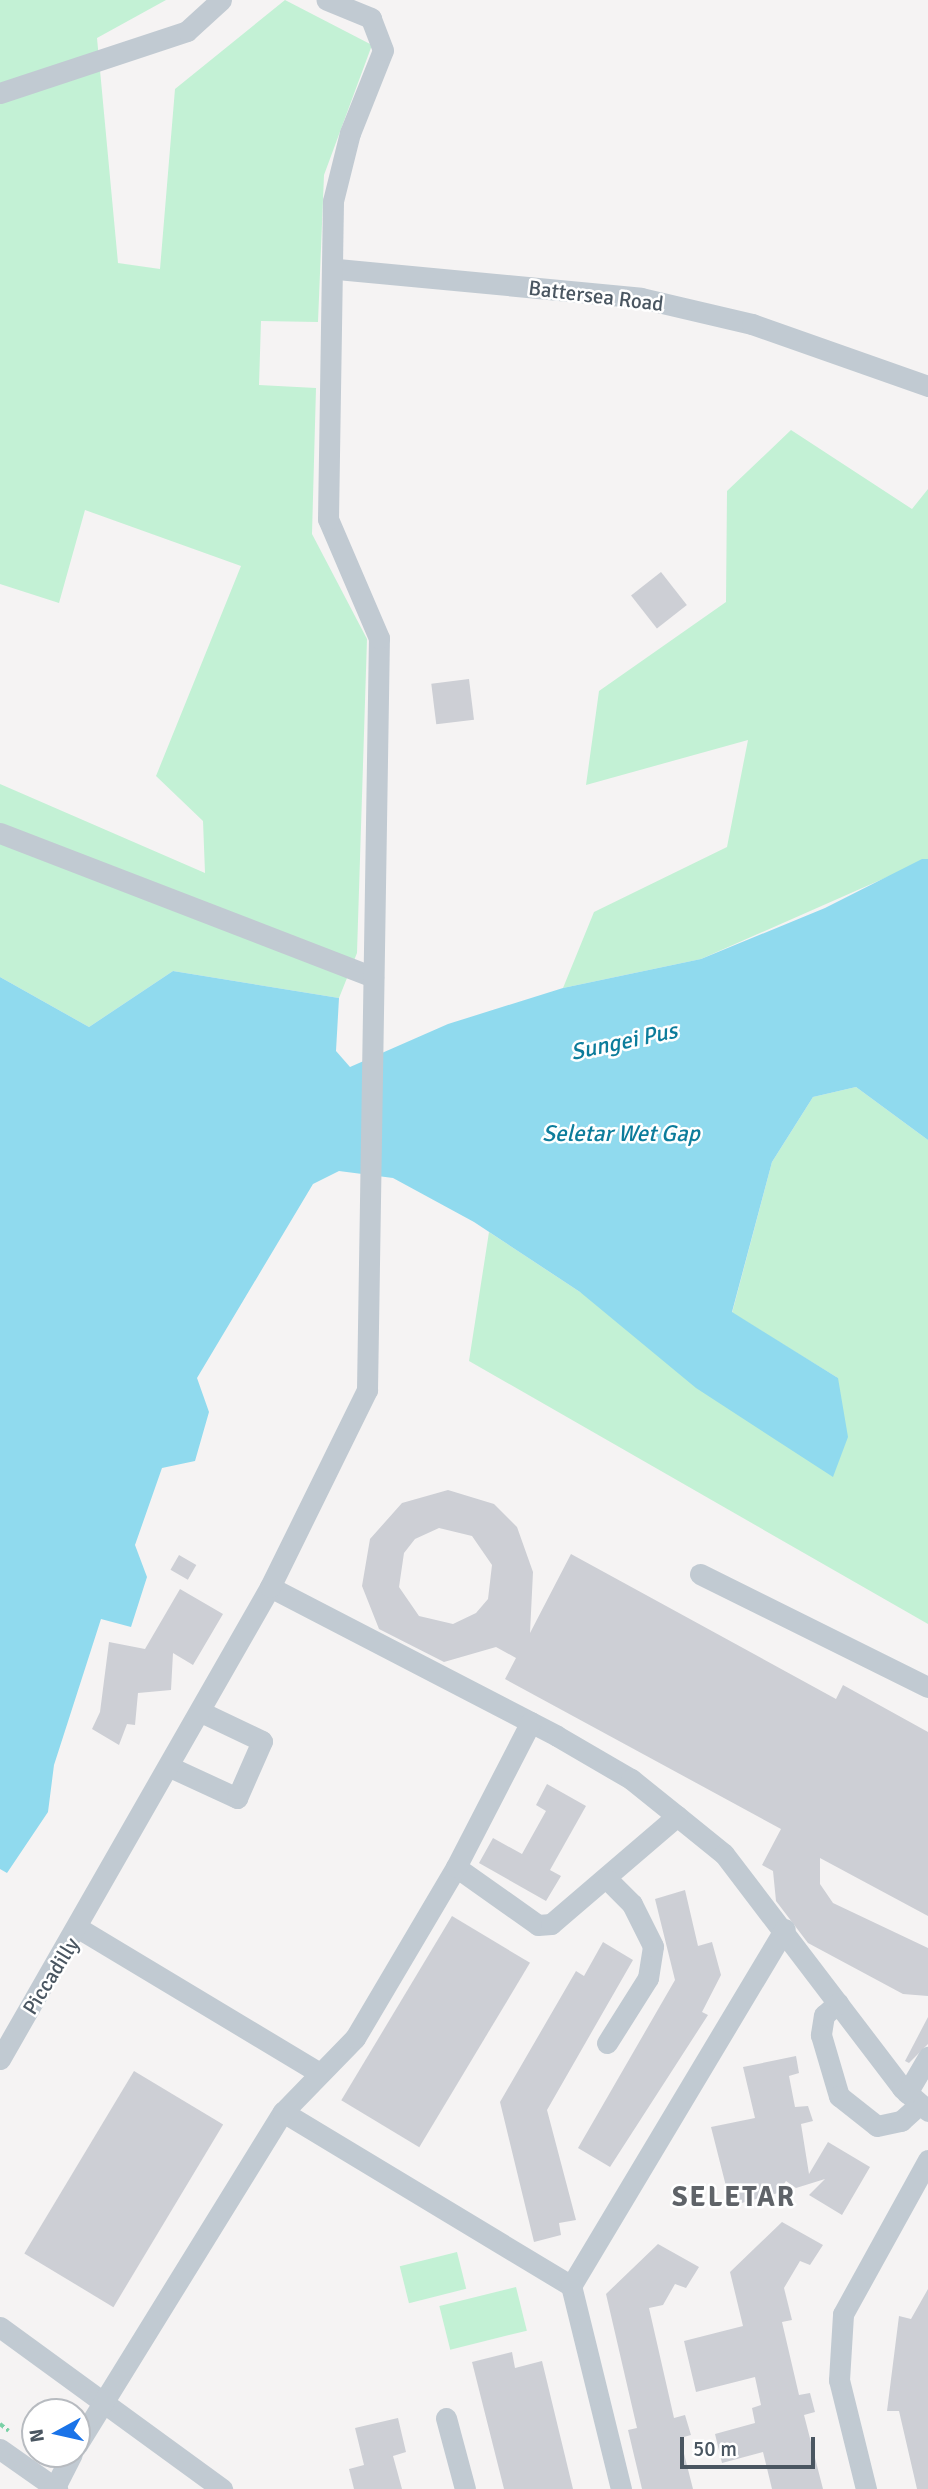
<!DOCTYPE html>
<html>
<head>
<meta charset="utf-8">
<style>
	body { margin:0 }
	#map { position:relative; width:928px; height:2489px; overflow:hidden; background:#f5f3f3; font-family:Signika,sans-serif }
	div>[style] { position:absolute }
	.green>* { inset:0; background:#c3f1d5; transform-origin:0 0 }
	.water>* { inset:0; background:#90daee }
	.building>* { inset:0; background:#cdcfd5; transform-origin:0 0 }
	.path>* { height:3.5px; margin-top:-1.75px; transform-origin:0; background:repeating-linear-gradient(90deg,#7ad0a6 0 5px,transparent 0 8.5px) }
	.minor>* { height:21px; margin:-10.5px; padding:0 10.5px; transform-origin:10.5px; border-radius:10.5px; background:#c1cad2 }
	span { translate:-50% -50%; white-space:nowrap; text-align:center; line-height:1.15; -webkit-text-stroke:5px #fff; paint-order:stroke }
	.street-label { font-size:21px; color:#4a5661 }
	.water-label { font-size:23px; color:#0c7c9b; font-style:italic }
	.district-label { font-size:28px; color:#5f6368; font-weight:700; letter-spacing:2px }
	.north { position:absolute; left:21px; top:2398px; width:70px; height:70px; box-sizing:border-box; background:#fff; border:2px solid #b7bbc0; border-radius:50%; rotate:262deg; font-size:19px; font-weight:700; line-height:28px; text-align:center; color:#4a5661 }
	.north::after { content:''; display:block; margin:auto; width:24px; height:32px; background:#1a73e8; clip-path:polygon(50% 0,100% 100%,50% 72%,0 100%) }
	.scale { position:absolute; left:680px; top:2437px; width:135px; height:32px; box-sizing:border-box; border:4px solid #4a5661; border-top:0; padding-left:9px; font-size:21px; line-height:24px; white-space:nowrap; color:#4a5661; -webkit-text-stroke:5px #fff; paint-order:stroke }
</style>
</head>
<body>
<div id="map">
	<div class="green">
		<div style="clip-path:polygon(0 0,166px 0,97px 38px,118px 263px,160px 269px,175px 89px,285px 0,372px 45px,324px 175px,318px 322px,261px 321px,259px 385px,316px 388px,312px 534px,367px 639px,357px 953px,339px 998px,173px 971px,89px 1027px,0 977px,0 784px,205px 873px,203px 821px,156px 776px,241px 566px,85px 510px,59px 603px,0 584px)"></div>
		<div style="clip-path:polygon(791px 430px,912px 509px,928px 489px,928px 859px,701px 959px,563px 988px,594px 912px,727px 847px,748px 740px,586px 785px,599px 691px,726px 602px,727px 491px)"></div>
		<div style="clip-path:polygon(856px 1087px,928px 1140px,928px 1624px,469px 1361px,489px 1232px,580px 1292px,838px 1378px,732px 1313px,772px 1162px,813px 1097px)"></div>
		<div style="left:457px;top:2252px;width:38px;height:59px;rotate:76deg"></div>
		<div style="left:516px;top:2287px;width:45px;height:79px;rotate:76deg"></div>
	</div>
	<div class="water">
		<div style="clip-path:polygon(922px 859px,928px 859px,928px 1140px,856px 1087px,813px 1097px,772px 1162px,732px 1312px,838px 1378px,848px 1437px,833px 1477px,696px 1388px,580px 1292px,474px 1222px,393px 1178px,339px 1171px,313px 1184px,197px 1378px,209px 1412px,195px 1461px,162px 1468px,135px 1545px,147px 1577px,131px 1627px,101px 1619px,54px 1765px,48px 1812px,7px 1873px,0 1869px,0 977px,89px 1027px,173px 971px,339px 998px,336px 1051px,350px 1067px,448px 1024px,563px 988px,701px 959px,825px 908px)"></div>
	</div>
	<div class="building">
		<div style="left:661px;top:572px;width:42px;height:38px;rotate:52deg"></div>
		<div style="left:469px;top:679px;width:41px;height:38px;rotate:83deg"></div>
		<div style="clip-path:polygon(evenodd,448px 1490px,494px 1504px,517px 1527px,533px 1572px,530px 1633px,571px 1554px,836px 1699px,843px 1685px,928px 1732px,928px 1916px,820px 1858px,820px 1884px,833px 1903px,928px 1948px,928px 1996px,903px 1994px,808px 1943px,776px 1901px,773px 1871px,762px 1865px,781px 1829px,505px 1679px,516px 1658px,496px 1647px,444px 1662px,379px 1629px,362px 1586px,370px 1539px,402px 1503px,448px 1490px,439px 1528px,472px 1536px,492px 1565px,488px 1599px,476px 1613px,453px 1624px,419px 1616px,399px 1587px,404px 1553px,415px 1539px,439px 1528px)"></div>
		<div style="left:179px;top:1555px;width:20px;height:17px;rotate:30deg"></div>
		<div style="clip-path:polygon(180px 1589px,223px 1614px,193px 1665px,173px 1653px,171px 1690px,138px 1693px,135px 1725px,127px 1724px,119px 1745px,92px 1729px,100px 1712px,109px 1642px,145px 1649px)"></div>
		<div style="clip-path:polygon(547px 1784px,586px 1806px,550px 1870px,561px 1876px,546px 1901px,479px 1863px,493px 1838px,522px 1854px,546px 1811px,536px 1805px)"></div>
		<div style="clip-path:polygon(685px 1890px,698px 1946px,712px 1942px,721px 1975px,702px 2012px,708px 2015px,610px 2167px,578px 2148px,675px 1980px,655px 1899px)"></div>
		<div style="left:452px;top:1916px;width:91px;height:215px;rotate:31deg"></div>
		<div style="clip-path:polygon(603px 1942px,633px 1960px,547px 2110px,576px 2220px,559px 2223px,561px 2235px,534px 2242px,500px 2102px,576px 1971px,584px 1976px)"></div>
		<div style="clip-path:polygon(928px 2017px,928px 2044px,909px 2063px,905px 2061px)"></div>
		<div style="clip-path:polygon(796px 2056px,799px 2073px,789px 2076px,795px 2107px,808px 2106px,813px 2121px,801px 2124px,809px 2174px,828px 2142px,870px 2167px,842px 2215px,809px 2195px,825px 2179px,796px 2188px,786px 2181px,778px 2193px,731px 2206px,711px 2127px,755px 2118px,743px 2067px)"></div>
		<div style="left:134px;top:2071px;width:104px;height:213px;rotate:31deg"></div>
		<div style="clip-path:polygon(782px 2222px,823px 2245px,810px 2265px,800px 2261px,784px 2288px,792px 2320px,782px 2322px,799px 2395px,810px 2393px,815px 2412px,804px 2415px,823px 2489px,772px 2489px,763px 2452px,722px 2463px,715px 2434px,755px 2423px,752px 2408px,761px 2405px,755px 2377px,696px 2392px,684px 2341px,743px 2326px,730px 2272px)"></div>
		<div style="clip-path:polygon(658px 2244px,699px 2267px,686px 2288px,675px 2284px,663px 2305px,649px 2308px,674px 2418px,685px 2415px,691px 2435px,680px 2438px,693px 2489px,642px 2489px,628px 2430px,637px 2428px,606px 2294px)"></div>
		<div style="clip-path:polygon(928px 2289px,928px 2489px,917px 2489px,899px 2411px,887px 2411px,899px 2316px,911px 2319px)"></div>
		<div style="clip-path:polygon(512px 2352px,515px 2368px,542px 2361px,573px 2489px,504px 2489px,472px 2362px)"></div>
		<div style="clip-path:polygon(398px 2418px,406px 2452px,393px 2456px,402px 2489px,354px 2489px,349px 2469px,364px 2465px,355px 2428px)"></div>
	</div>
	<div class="path">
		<div style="left:0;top:2424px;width:11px;rotate:38deg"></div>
	</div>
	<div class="minor">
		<div style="left:0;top:93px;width:197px;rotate:-18.3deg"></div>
		<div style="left:187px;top:31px;width:46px;rotate:-42.4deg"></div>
		<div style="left:337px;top:269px;width:305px;rotate:5.4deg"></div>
		<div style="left:641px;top:298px;width:114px;rotate:13.2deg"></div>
		<div style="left:752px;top:324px;width:187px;rotate:19.4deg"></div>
		<div style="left:0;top:833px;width:400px;rotate:21.1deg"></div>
		<div style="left:700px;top:1574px;width:254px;rotate:26.4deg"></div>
		<div style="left:270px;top:1587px;width:323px;rotate:27.4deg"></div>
		<div style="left:557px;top:1736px;width:86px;rotate:30.2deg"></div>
		<div style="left:631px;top:1779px;width:59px;rotate:38.8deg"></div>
		<div style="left:677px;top:1816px;width:60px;rotate:39deg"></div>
		<div style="left:724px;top:1854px;width:294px;rotate:52.7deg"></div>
		<div style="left:902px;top:2088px;width:35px;rotate:41deg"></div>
		<div style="left:170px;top:1767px;width:74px;rotate:24.8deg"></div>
		<div style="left:237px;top:1798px;width:62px;rotate:-66.3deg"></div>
		<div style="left:262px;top:1741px;width:68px;rotate:-154.6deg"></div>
		<div style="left:456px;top:1867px;width:100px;rotate:35.3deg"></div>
		<div style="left:538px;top:1925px;width:13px;rotate:-4deg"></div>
		<div style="left:551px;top:1924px;width:166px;rotate:-40.6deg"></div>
		<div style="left:80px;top:1929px;width:280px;rotate:31deg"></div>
		<div style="left:838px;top:2003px;width:18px;rotate:139deg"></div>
		<div style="left:824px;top:2015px;width:20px;rotate:99deg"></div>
		<div style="left:821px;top:2035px;width:64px;rotate:73.6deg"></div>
		<div style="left:839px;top:2096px;width:48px;rotate:38.3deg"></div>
		<div style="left:877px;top:2126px;width:25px;rotate:-12deg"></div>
		<div style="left:901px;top:2121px;width:25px;rotate:-42deg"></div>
		<div style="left:607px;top:2043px;width:77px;rotate:-57.8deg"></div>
		<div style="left:648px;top:1978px;width:32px;rotate:-81deg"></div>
		<div style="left:653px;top:1946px;width:47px;rotate:-116.6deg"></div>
		<div style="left:632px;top:1904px;width:33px;rotate:-135deg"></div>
		<div style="left:0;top:2059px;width:544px;rotate:-60.23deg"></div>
		<div style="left:270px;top:1587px;width:220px;rotate:-63.8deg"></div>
		<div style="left:367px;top:1390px;width:752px;rotate:-89.09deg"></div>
		<div style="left:379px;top:638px;width:129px;rotate:-113.2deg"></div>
		<div style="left:328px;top:519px;width:318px;rotate:-89.1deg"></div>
		<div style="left:333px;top:201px;width:70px;rotate:-76deg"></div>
		<div style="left:350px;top:133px;width:89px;rotate:-68.3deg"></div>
		<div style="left:383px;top:50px;width:34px;rotate:-111deg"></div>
		<div style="left:371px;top:18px;width:48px;rotate:-157.8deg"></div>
		<div style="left:907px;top:2093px;width:42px;rotate:-59.7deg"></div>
		<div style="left:283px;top:2112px;width:336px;rotate:31.1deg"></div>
		<div style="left:0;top:2327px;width:275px;rotate:36.1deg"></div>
		<div style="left:446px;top:2418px;width:73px;rotate:75deg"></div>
		<div style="left:77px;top:2445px;width:392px;rotate:-58.3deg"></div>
		<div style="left:283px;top:2112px;width:103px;rotate:-45.8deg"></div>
		<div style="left:355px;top:2038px;width:199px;rotate:-59.4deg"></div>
		<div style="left:456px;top:1867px;width:163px;rotate:-62.7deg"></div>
		<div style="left:0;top:2449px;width:70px;rotate:35.1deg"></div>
		<div style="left:54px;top:2489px;width:39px;rotate:-63deg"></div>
		<div style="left:621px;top:2489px;width:209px;rotate:-103.8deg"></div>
		<div style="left:571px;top:2286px;width:416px;rotate:-59.1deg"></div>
		<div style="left:866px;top:2489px;width:112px;rotate:-103.9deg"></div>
		<div style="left:839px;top:2380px;width:66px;rotate:-86.5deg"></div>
		<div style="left:843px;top:2314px;width:176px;rotate:-61.1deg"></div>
	</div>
	<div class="street-label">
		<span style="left:596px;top:296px;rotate:7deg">Battersea Road</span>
		<span style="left:51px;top:1976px;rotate:-58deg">Piccadilly</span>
	</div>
	<div class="water-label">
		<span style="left:624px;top:1042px;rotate:-12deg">Sungei Pus</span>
		<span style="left:621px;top:1134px">Seletar Wet Gap</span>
	</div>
	<div class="district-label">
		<span style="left:734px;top:2197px">SELETAR</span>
	</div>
	<div class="north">N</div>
	<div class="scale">50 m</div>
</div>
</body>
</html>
